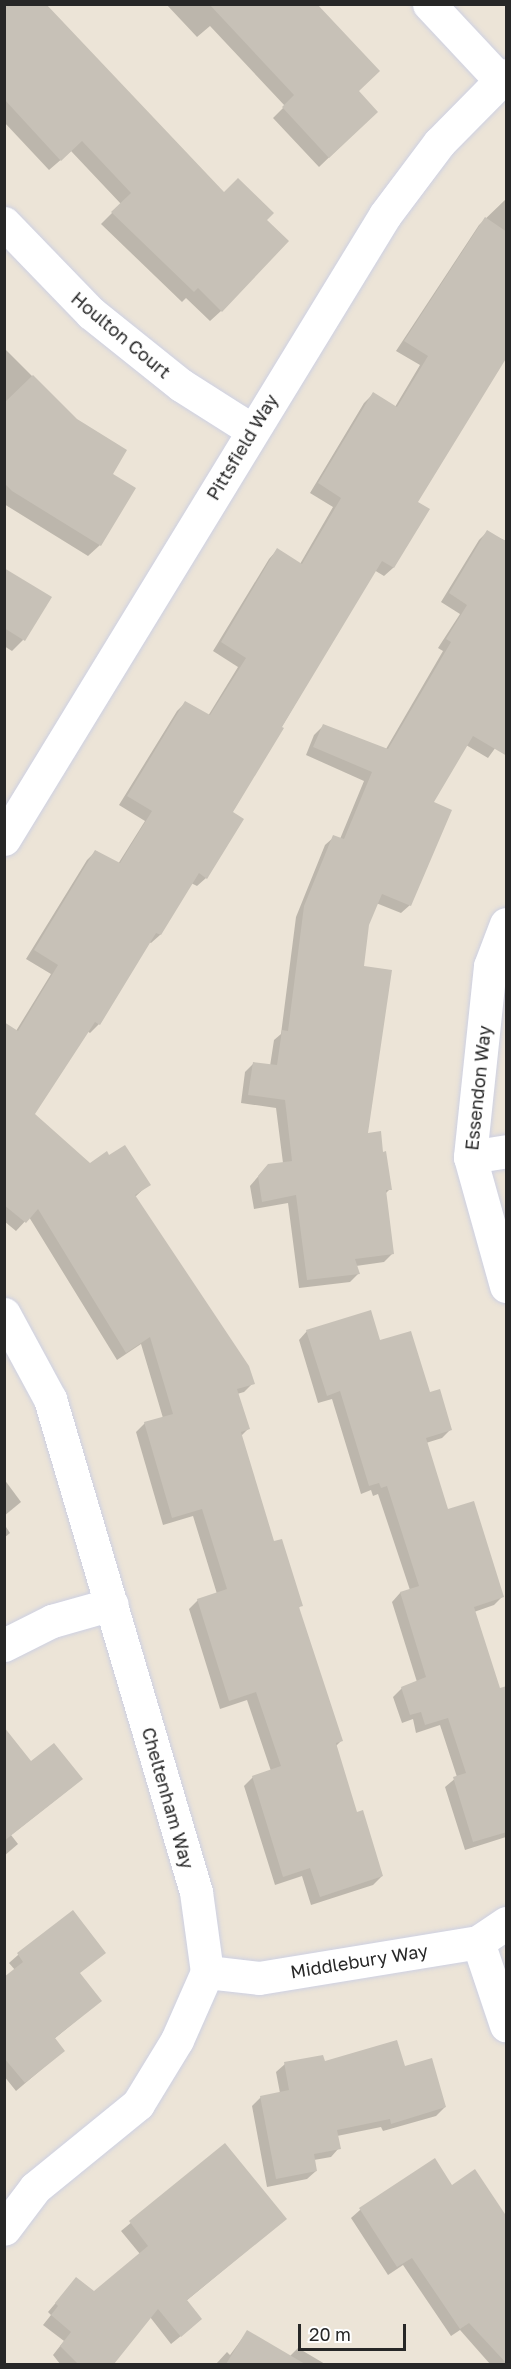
<!DOCTYPE html>
<html>
<head>
<meta charset="utf-8">
<style>
	body { margin:0 }
	#map { position:relative; width:511px; height:2369px; overflow:hidden; background:#ece4d7; font-family:"Golos Text",sans-serif }
	div>[style] { position:absolute }
	.shadow>* { inset:0; background:#0003 }
	.building>* { inset:0; background:#c7c1b7 }
	.roads { filter:drop-shadow(0 0 2px #cdd0e2) drop-shadow(0 0 2px #cdd0e2) }
	.minor>* { height:33px; margin:-16.5px; padding:0 16.5px; transform-origin:16.5px; border-radius:16.5px; background:#fff }
	span { translate:-50% -50%; white-space:nowrap; text-align:center; line-height:1.15; -webkit-text-stroke:5px #fff; paint-order:stroke }
	.street-label { font-size:18px; color:#272727 }
	.frame { position:absolute; inset:0; border:6px solid #272727; pointer-events:none }
	.scale { position:absolute; left:298px; top:2324px; width:108px; height:27px; box-sizing:border-box; border:3px solid #272727; border-top:0; padding-left:8px; font-size:18px; line-height:21px; white-space:nowrap; color:#272727; -webkit-text-stroke:4px #fff; paint-order:stroke }
</style>
</head>
<body>
<div id="map">
	<div class="shadow">
		<div style="clip-path:polygon(4px 4px,224px 194px,265px 220px,221px 311px,210px 321px,186px 298px,182px 302px,101px 224px,121px 204px,71px 151px,49px 170px,4px 122px)"></div>
		<div style="clip-path:polygon(166px 4px,278px 4px,357px 91px,366px 122px,319px 167px,273px 118px,285px 106px,210px 26px,197px 37px)"></div>
		<div style="clip-path:polygon(506px 199px,506px 322px,416px 502px,428px 510px,393px 568px,384px 576px,374px 570px,231px 813px,206px 878px,197px 886px,191px 883px,160px 935px,151px 943px,149px 942px,99px 1024px,90px 1033px,87px 1031px,33px 1115px,89px 1164px,149px 1184px,135px 1197px,253px 1383px,244px 1392px,237px 1394px,248px 1429px,241px 1436px,273px 1543px,301px 1605px,298px 1609px,341px 1741px,336px 1746px,356px 1814px,382px 1876px,373px 1885px,311px 1905px,302px 1876px,275px 1885px,244px 1786px,253px 1777px,271px 1771px,247px 1700px,220px 1709px,189px 1609px,198px 1600px,217px 1594px,193px 1516px,163px 1525px,136px 1432px,145px 1423px,163px 1418px,141px 1344px,117px 1360px,29px 1217px,16px 1231px,4px 1221px,4px 1024px,16px 1031px,51px 974px,26px 959px,87px 860px,96px 851px,118px 864px,145px 821px,119px 805px,177px 711px,185px 703px,208px 716px,238px 667px,213px 651px,269px 559px,277px 550px,300px 564px,333px 507px,310px 493px,364px 403px,373px 394px,395px 407px,420px 365px,396px 351px,479px 225px)"></div>
		<div style="clip-path:polygon(4px 348px,76px 420px,111px 475px,100px 545px,88px 556px,4px 504px)"></div>
		<div style="clip-path:polygon(487px 532px,506px 541px,506px 733px,488px 758px,466px 745px,432px 803px,410px 905px,401px 913px,376px 903px,368px 924px,362px 967px,366px 1134px,382px 1154px,390px 1189px,385px 1194px,392px 1254px,384px 1262px,356px 1266px,358px 1274px,350px 1282px,299px 1288px,288px 1203px,254px 1209px,250px 1186px,268px 1165px,283px 1163px,276px 1108px,241px 1103px,245px 1072px,253px 1064px,270px 1066px,274px 1040px,281px 1034px,296px 917px,325px 845px,334px 837px,340px 839px,364px 781px,306px 755px,314px 735px,323px 726px,386px 749px,443px 651px,438px 648px,460px 614px,441px 602px,479px 540px)"></div>
		<div style="clip-path:polygon(4px 569px,23px 640px,12px 651px,4px 646px)"></div>
		<div style="clip-path:polygon(307px 1331px,379px 1342px,430px 1394px,451px 1429px,442px 1438px,426px 1443px,447px 1511px,502px 1597px,494px 1605px,474px 1612px,499px 1690px,506px 1688px,506px 1837px,465px 1850px,445px 1787px,457px 1777px,440px 1725px,416px 1733px,413px 1719px,402px 1723px,393px 1697px,402px 1688px,417px 1682px,392px 1602px,400px 1593px,410px 1590px,378px 1494px,373px 1496px,371px 1490px,361px 1494px,332px 1399px,318px 1403px,299px 1340px)"></div>
		<div style="clip-path:polygon(4px 1479px,21px 1502px,4px 1516px)"></div>
		<div style="clip-path:polygon(4px 1524px,10px 1533px,4px 1538px)"></div>
		<div style="clip-path:polygon(4px 1735px,31px 1763px,72px 1787px,11px 1835px,18px 1844px,4px 1856px)"></div>
		<div style="clip-path:polygon(72px 1912px,79px 1974px,100px 2001px,54px 2039px,63px 2051px,16px 2091px,4px 2076px,4px 1979px,15px 1970px,9px 1963px,18px 1955px)"></div>
		<div style="clip-path:polygon(323px 2063px,404px 2068px,445px 2107px,436px 2116px,383px 2131px,381px 2127px,337px 2136px,339px 2148px,331px 2157px,314px 2160px,316px 2171px,307px 2179px,267px 2187px,252px 2106px,261px 2097px,280px 2093px,276px 2072px,285px 2064px)"></div>
		<div style="clip-path:polygon(224px 2146px,285px 2219px,186px 2301px,192px 2327px,171px 2344px,150px 2317px,112px 2364px,60px 2364px,53px 2355px,64px 2341px,43px 2325px,51px 2315px,48px 2312px,76px 2279px,94px 2293px,140px 2254px,121px 2231px)"></div>
		<div style="clip-path:polygon(434px 2161px,452px 2187px,506px 2219px,506px 2364px,490px 2364px,460px 2330px,451px 2336px,403px 2265px,388px 2275px,351px 2218px,360px 2210px)"></div>
		<div style="clip-path:polygon(247px 2332px,289px 2357px,298px 2348px,325px 2364px,216px 2364px,227px 2352px,230px 2355px)"></div>
	</div>
	<div class="building">
		<div style="clip-path:polygon(4px 4px,46px 4px,224px 192px,238px 178px,274px 213px,267px 220px,289px 241px,222px 312px,198px 288px,194px 292px,111px 212px,131px 193px,82px 141px,61px 161px,4px 99px)"></div>
		<div style="clip-path:polygon(209px 4px,317px 4px,380px 71px,359px 91px,378px 112px,329px 158px,282px 107px,294px 95px)"></div>
		<div style="clip-path:polygon(485px 217px,507px 232px,507px 357px,418px 502px,430px 509px,394px 568px,382px 561px,282px 727px,284px 728px,233px 812px,244px 819px,207px 879px,199px 873px,161px 935px,156px 933px,100px 1025px,95px 1022px,35px 1114px,90px 1163px,107px 1151px,109px 1155px,125px 1145px,151px 1185px,135px 1195px,249px 1366px,255px 1384px,237px 1389px,250px 1429px,241px 1432px,274px 1541px,282px 1539px,303px 1606px,299px 1607px,343px 1741px,336px 1743px,357px 1812px,363px 1810px,383px 1876px,320px 1897px,310px 1868px,283px 1877px,252px 1776px,281px 1766px,256px 1692px,229px 1701px,217px 1663px,197px 1599px,227px 1589px,202px 1509px,172px 1518px,144px 1422px,173px 1414px,150px 1337px,126px 1353px,38px 1209px,26px 1223px,4px 1205px,4px 1022px,18px 1031px,58px 965px,34px 950px,95px 850px,120px 863px,152px 811px,127px 796px,185px 701px,210px 715px,246px 658px,221px 642px,277px 548px,302px 564px,341px 498px,318px 483px,373px 392px,397px 407px,428px 356px,404px 341px)"></div>
		<div style="clip-path:polygon(33px 375px,77px 419px,127px 450px,113px 474px,136px 488px,101px 546px,12px 491px,4px 483px,4px 403px)"></div>
		<div style="clip-path:polygon(487px 530px,507px 542px,507px 756px,473px 736px,434px 802px,452px 810px,411px 906px,382px 894px,369px 925px,364px 966px,392px 970px,368px 1133px,381px 1131px,383px 1152px,386px 1151px,392px 1190px,386px 1190px,394px 1254px,355px 1259px,360px 1274px,307px 1280px,296px 1195px,262px 1202px,258px 1176px,268px 1164px,292px 1161px,285px 1100px,248px 1095px,253px 1062px,277px 1065px,282px 1030px,288px 1031px,304px 906px,333px 835px,344px 839px,372px 772px,313px 747px,323px 724px,388px 749px,451px 642px,446px 639px,467px 605px,449px 593px)"></div>
		<div style="clip-path:polygon(4px 568px,52px 597px,25px 641px,4px 628px)"></div>
		<div style="clip-path:polygon(371px 1310px,380px 1340px,411px 1331px,430px 1392px,440px 1389px,452px 1430px,426px 1438px,448px 1509px,474px 1501px,504px 1597px,474px 1607px,500px 1688px,507px 1686px,507px 1832px,473px 1842px,453px 1777px,466px 1773px,448px 1718px,425px 1725px,421px 1712px,410px 1715px,401px 1687px,426px 1677px,400px 1592px,419px 1586px,387px 1486px,381px 1488px,379px 1483px,369px 1486px,340px 1391px,327px 1396px,306px 1330px)"></div>
		<div style="clip-path:polygon(4px 1727px,31px 1761px,54px 1743px,83px 1779px,4px 1841px)"></div>
		<div style="clip-path:polygon(73px 1910px,106px 1953px,80px 1973px,102px 2001px,55px 2038px,65px 2051px,25px 2083px,4px 2058px,4px 1977px,23px 1962px,17px 1953px)"></div>
		<div style="clip-path:polygon(397px 2040px,405px 2066px,432px 2058px,446px 2107px,391px 2124px,390px 2119px,337px 2130px,341px 2149px,314px 2154px,317px 2171px,276px 2179px,260px 2096px,289px 2090px,284px 2062px,323px 2055px,325px 2061px)"></div>
		<div style="clip-path:polygon(225px 2143px,287px 2219px,187px 2300px,202px 2319px,181px 2337px,158px 2309px,114px 2364px,78px 2364px,60px 2346px,71px 2332px,51px 2315px,58px 2306px,55px 2303px,76px 2277px,94px 2291px,148px 2246px,129px 2221px)"></div>
		<div style="clip-path:polygon(435px 2158px,452px 2185px,475px 2169px,507px 2217px,507px 2364px,469px 2323px,460px 2329px,412px 2258px,397px 2267px,359px 2208px)"></div>
		<div style="clip-path:polygon(247px 2330px,305px 2364px,226px 2364px)"></div>
	</div>
	<div class="roads">
		<div class="minor">
			<div style="left:429px;top:4px;width:104px;rotate:46.9deg"></div>
			<div style="left:4px;top:223px;width:125px;rotate:46deg"></div>
			<div style="left:91px;top:313px;width:115px;rotate:38.7deg"></div>
			<div style="left:181px;top:385px;width:84px;rotate:32.4deg"></div>
			<div style="left:4px;top:839px;width:731px;rotate:-58.59deg"></div>
			<div style="left:385px;top:215px;width:90px;rotate:-53.1deg"></div>
			<div style="left:439px;top:143px;width:95px;rotate:-45.4deg"></div>
			<div style="left:506px;top:924px;width:45px;rotate:110.9deg"></div>
			<div style="left:490px;top:966px;width:192px;rotate:96deg"></div>
			<div style="left:470px;top:1157px;width:134px;rotate:74.4deg"></div>
			<div style="left:470px;top:1157px;width:36px;rotate:-9deg"></div>
			<div style="left:4px;top:1314px;width:97px;rotate:61.6deg"></div>
			<div style="left:50px;top:1399px;width:514px;rotate:73.5deg"></div>
			<div style="left:196px;top:1892px;width:81px;rotate:82.2deg"></div>
			<div style="left:207px;top:1972px;width:74px;rotate:113.8deg"></div>
			<div style="left:177px;top:2040px;width:75px;rotate:121.4deg"></div>
			<div style="left:138px;top:2104px;width:133px;rotate:140.8deg"></div>
			<div style="left:35px;top:2188px;width:51px;rotate:127.1deg"></div>
			<div style="left:4px;top:1645px;width:54px;rotate:-26.6deg"></div>
			<div style="left:52px;top:1621px;width:62px;rotate:-15.8deg"></div>
			<div style="left:478px;top:1942px;width:88px;rotate:71.4deg"></div>
			<div style="left:207px;top:1972px;width:52px;rotate:6.6deg"></div>
			<div style="left:259px;top:1978px;width:222px;rotate:-9.3deg"></div>
			<div style="left:478px;top:1942px;width:34px;rotate:-34deg"></div>
		</div>
	</div>
	<div class="street-label">
		<span style="left:121px;top:335px;rotate:40deg">Houlton Court</span>
		<span style="left:242px;top:447px;rotate:-59deg">Pittsfield Way</span>
		<span style="left:478px;top:1088px;rotate:-84deg">Essendon Way</span>
		<span style="left:168px;top:1798px;rotate:74deg">Cheltenham Way</span>
		<span style="left:359px;top:1961px;rotate:-9deg">Middlebury Way</span>
	</div>
	<div class="frame"></div>
	<div class="scale">20 m</div>
</div>
</body>
</html>
